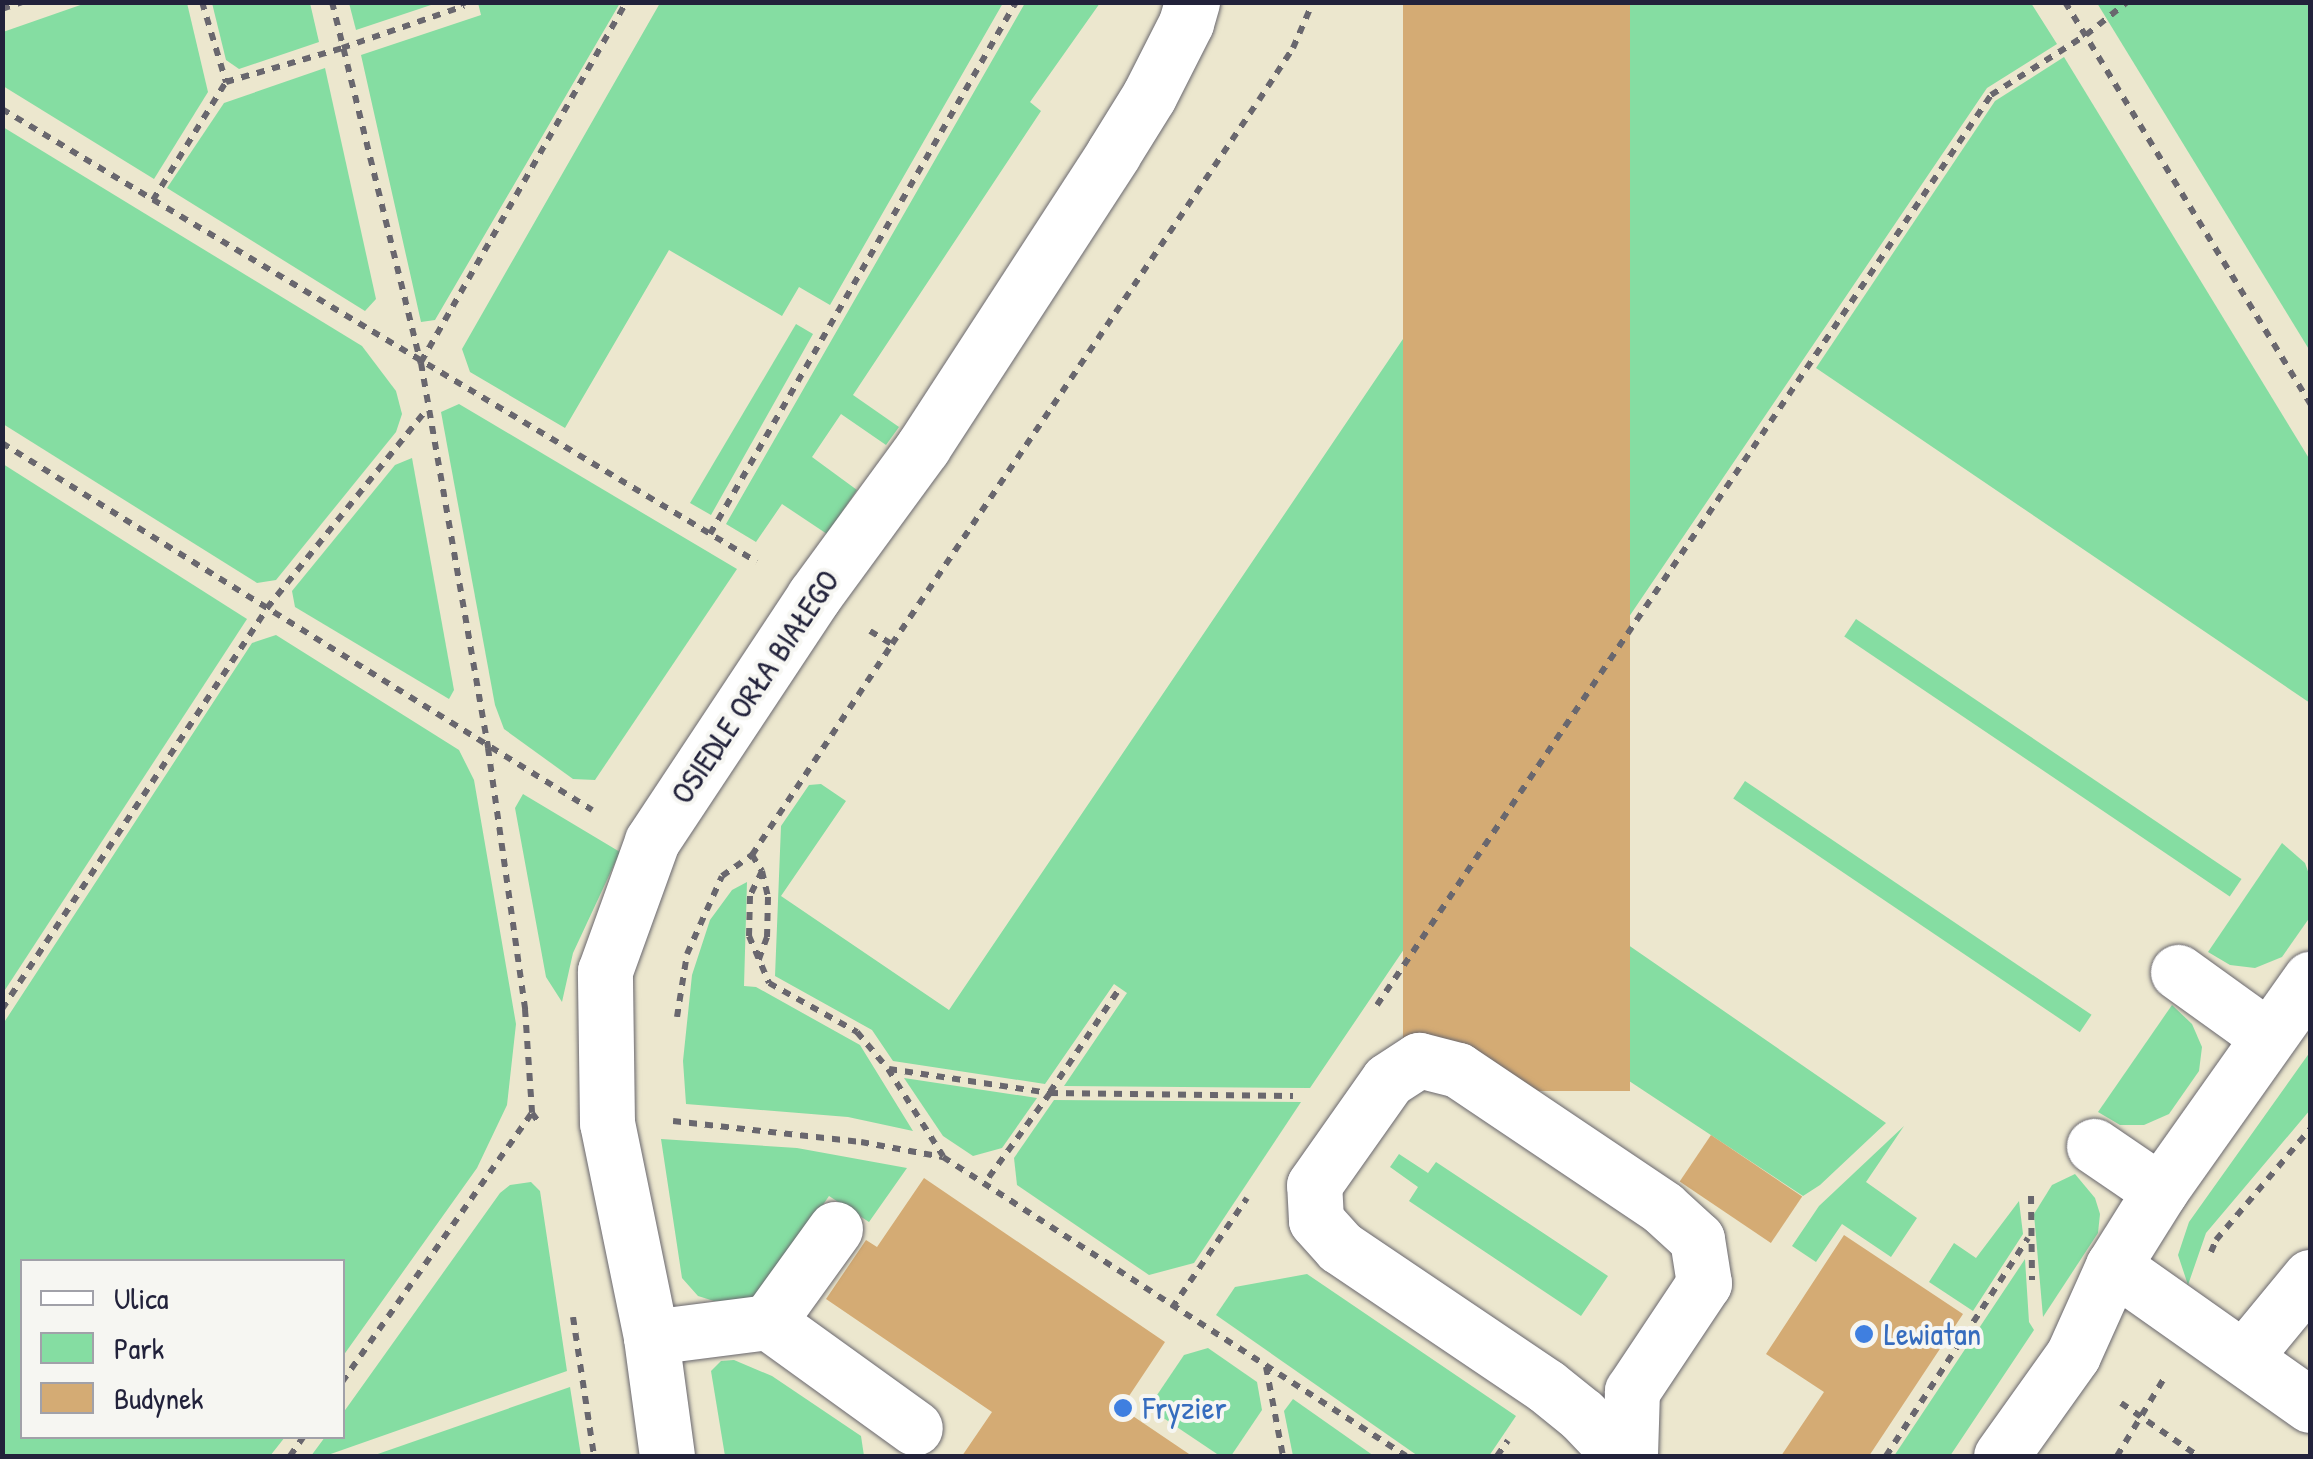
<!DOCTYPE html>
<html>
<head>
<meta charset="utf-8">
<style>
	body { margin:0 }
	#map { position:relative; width:2313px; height:1459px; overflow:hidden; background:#ece7ce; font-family:"Patrick Hand",sans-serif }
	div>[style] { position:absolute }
	.green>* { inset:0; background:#85dda2; transform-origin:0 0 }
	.building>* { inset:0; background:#d4ab74; transform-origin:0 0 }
	.path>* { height:6px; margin-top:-3px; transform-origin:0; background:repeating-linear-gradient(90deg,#69676e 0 8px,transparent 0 16px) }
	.roads { filter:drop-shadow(0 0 2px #69676e) drop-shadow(0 0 2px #69676e) }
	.minor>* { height:55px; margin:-27.5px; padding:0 27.5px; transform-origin:27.5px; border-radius:27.5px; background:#fff }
	.dots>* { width:28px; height:28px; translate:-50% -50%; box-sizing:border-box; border:5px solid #f6f6f2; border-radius:50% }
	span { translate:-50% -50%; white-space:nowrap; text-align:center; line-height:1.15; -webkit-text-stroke:8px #f6f6f2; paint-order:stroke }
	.street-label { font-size:32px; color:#22223b }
	.shop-label { font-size:32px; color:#366cbe }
	.left { translate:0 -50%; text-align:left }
	.frame { position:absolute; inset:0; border:5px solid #22223b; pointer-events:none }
	.legend { position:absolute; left:20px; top:1259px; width:325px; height:180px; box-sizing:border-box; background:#f6f6f2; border:2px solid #a1a1a9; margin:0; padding:12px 18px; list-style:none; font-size:30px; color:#22223b }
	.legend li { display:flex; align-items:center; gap:20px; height:50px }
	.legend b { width:50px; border:2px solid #a1a1a9 }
</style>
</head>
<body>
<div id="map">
	<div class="green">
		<div style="clip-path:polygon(89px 2px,187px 3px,208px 92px,154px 179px,3px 86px,3px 32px)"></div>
		<div style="clip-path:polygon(212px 3px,310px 3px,319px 42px,239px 69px,226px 60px)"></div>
		<div style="clip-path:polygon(349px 3px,349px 2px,437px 3px,356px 30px)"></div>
		<div style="clip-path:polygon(478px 3px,620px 3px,435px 320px,421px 322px,361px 55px,481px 15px)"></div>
		<div style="clip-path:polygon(660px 3px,1003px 3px,830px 305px,799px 287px,782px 316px,669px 250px,565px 428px,470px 372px,462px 349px)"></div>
		<div style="clip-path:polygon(1025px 3px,1100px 3px,1030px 102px,1041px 111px,853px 395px,899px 427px,886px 445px,841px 414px,812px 457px,857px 490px,827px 534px,782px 504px,756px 542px,726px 524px)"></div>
		<div style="clip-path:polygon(1623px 3px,2031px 3px,2057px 44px,1987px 88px,1310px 1088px,1064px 1086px,1127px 993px,1114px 984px,1045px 1084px,893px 1061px,872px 1030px,775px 976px,781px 826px,809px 785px,821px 784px,846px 801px,781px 896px,949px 1010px,1610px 33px)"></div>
		<div style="clip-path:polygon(2097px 3px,2310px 3px,2310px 351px)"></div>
		<div style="clip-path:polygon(2064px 57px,2310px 460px,2310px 703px,1816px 368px,1995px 101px)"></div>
		<div style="clip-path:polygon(325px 68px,376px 299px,365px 311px,167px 188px,224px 103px)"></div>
		<div style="clip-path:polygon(3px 127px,362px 346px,396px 391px,402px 414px,396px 432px,276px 580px,257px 583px,3px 424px)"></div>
		<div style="clip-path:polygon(796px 324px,813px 334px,711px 515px,690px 503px)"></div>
		<div style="clip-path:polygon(459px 404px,737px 569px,595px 780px,573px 779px,504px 729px,495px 705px,441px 412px)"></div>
		<div style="clip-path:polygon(412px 458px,454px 690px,449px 699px,295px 607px,292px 591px,395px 465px)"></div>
		<div style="clip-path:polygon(3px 464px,247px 619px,3px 993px)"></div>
		<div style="left:1856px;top:619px;width:465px;height:21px;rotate:34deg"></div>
		<div style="clip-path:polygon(276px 635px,459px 750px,474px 780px,516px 1024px,507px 1105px,477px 1168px,343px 1356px,342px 1262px,22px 1262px,22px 1436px,285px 1437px,270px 1456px,3px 1456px,3px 1024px,252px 643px)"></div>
		<div style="left:1745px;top:781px;width:418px;height:21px;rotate:34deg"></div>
		<div style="clip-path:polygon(523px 794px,620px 852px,573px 953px,562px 1002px,546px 977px,515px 808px)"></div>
		<div style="clip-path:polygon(1523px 800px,1570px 832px,1537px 882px,1886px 1123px,1820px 1185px,1803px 1196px,1425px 946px)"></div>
		<div style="clip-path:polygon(2282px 843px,2305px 863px,2310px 877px,2310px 917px,2282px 957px,2255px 968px,2230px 965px,2208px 952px)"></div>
		<div style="clip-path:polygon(747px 882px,744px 986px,756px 987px,860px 1045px,913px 1131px,848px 1117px,686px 1104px,683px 1061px,692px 975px,710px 920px,732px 890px)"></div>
		<div style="clip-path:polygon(2172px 1005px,2192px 1024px,2202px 1047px,2199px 1071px,2169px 1114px,2144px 1125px,2120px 1125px,2098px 1112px)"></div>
		<div style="clip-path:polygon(2310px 1052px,2310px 1110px,2206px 1233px,2188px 1285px,2178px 1255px,2189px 1222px)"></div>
		<div style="clip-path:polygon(904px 1078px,1037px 1098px,1002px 1148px,973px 1156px,943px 1136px)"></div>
		<div style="clip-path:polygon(1054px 1100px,1301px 1102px,1194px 1263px,1149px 1275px,1017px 1185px,1014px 1158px)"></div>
		<div style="clip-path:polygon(1904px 1126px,1866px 1182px,1917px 1218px,1891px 1257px,1842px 1224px,1816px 1262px,1792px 1246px,1819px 1206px)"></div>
		<div style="clip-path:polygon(661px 1139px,797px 1148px,907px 1168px,869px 1222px,829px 1196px,766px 1288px,750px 1300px,714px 1301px,698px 1296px,682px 1278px)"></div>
		<div style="clip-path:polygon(1399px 1154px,1428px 1173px,1436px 1162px,1608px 1276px,1581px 1316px,1409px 1201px,1418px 1187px,1390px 1167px)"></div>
		<div style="clip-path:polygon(2075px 1174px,2095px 1198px,2100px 1214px,2098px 1233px,2043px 1317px,2034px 1214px,2052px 1185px)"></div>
		<div style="clip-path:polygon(531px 1182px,540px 1191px,567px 1371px,325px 1456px,311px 1456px,325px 1437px,342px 1436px,343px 1413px,500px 1193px,510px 1185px)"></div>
		<div style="clip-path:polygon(2019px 1201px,2023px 1234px,1973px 1311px,1929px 1282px,1954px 1243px,1976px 1258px)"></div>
		<div style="clip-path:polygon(2025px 1259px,2029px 1322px,2034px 1330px,1950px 1456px,1894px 1456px)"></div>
		<div style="clip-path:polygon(1307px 1274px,1516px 1416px,1489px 1456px,1418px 1456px,1216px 1315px,1235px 1287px)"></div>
		<div style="clip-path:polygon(1208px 1348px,1257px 1382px,1262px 1410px,1231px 1456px,1220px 1456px,1156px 1413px,1153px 1401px,1184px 1355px)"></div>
		<div style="clip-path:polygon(734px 1360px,772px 1376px,861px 1436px,864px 1456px,725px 1456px,711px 1371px,721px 1361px)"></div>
		<div style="clip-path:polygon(570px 1387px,581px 1456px,372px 1456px)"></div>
		<div style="clip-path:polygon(1293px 1399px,1374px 1456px,1293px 1456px,1284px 1411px)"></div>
	</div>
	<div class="building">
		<div style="left:1403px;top:2px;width:227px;height:1089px"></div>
		<div style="left:1711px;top:1135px;width:110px;height:56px;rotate:34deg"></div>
		<div style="clip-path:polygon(924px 1178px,1165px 1342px,1121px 1408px,1192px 1456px,962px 1456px,992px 1412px,826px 1299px,866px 1240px,877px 1247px)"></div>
		<div style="clip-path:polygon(1844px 1235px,1963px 1314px,1869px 1456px,1781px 1456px,1824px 1392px,1766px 1354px)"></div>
	</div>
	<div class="path">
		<div style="left:202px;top:2px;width:84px;rotate:73.3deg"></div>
		<div style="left:332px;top:2px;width:372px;rotate:76.2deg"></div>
		<div style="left:421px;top:363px;width:391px;rotate:80.1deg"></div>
		<div style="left:488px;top:748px;width:264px;rotate:81.9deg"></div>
		<div style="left:525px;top:1009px;width:104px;rotate:86.1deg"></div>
		<div style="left:532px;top:1113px;width:9px;rotate:54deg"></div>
		<div style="left:2065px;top:2px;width:471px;rotate:58.6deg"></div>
		<div style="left:2px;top:9px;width:21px;rotate:-19deg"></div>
		<div style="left:2px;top:109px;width:880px;rotate:30.96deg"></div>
		<div style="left:153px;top:200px;width:139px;rotate:-58.3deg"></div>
		<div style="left:226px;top:82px;width:121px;rotate:-16.3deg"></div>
		<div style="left:342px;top:48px;width:129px;rotate:-19deg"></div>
		<div style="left:464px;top:6px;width:4px;rotate:-104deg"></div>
		<div style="left:421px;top:362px;width:414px;rotate:-60.3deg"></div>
		<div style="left:2px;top:443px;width:695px;rotate:31.88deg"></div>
		<div style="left:710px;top:534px;width:614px;rotate:-60.09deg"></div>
		<div style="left:870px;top:631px;width:26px;rotate:31deg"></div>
		<div style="left:892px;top:644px;width:656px;rotate:-56deg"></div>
		<div style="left:1259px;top:100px;width:62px;rotate:-56.8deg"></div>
		<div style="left:1293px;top:48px;width:50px;rotate:-66.5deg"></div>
		<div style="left:752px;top:855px;width:19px;rotate:58deg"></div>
		<div style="left:762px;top:871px;width:27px;rotate:77deg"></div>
		<div style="left:768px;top:897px;width:40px;rotate:91.4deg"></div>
		<div style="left:767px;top:937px;width:27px;rotate:110deg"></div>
		<div style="left:762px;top:871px;width:28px;rotate:116deg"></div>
		<div style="left:750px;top:896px;width:40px;rotate:91.4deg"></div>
		<div style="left:749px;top:936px;width:51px;rotate:66.9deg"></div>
		<div style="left:769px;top:983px;width:101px;rotate:29.1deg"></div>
		<div style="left:857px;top:1032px;width:48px;rotate:50deg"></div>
		<div style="left:888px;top:1069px;width:103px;rotate:57.7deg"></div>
		<div style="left:1377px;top:1005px;width:1098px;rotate:-55.99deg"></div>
		<div style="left:1991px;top:95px;width:112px;rotate:-32.3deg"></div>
		<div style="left:2086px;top:35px;width:53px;rotate:-38.8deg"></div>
		<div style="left:2px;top:1009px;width:481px;rotate:-56.5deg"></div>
		<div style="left:267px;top:608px;width:254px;rotate:-51.2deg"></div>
		<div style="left:677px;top:1017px;width:64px;rotate:-81deg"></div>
		<div style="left:687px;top:954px;width:85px;rotate:-65.8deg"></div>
		<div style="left:722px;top:876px;width:37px;rotate:-35deg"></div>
		<div style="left:752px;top:855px;width:253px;rotate:-56.4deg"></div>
		<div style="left:889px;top:1069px;width:163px;rotate:8.5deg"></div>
		<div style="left:1050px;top:1093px;width:112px;rotate:126deg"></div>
		<div style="left:1050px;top:1092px;width:125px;rotate:-56.1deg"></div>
		<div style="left:1050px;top:1093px;width:243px;rotate:0.7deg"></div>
		<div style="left:673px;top:1121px;width:189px;rotate:6.4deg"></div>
		<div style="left:861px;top:1142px;width:83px;rotate:10.4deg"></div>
		<div style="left:943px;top:1157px;width:551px;rotate:32.85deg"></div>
		<div style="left:2031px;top:1196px;width:84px;rotate:89.3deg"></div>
		<div style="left:2211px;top:1252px;width:13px;rotate:-67deg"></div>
		<div style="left:2216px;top:1240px;width:145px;rotate:-49.7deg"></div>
		<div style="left:1172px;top:1308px;width:133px;rotate:-55.7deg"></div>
		<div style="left:573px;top:1317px;width:141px;rotate:81.4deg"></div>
		<div style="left:1266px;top:1367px;width:91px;rotate:79.2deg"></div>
		<div style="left:342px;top:1382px;width:329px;rotate:-54.8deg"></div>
		<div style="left:2121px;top:1403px;width:93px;rotate:34.5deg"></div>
		<div style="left:290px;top:1456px;width:24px;rotate:-55deg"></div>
		<div style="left:1497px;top:1456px;width:19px;rotate:-55deg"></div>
		<div style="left:1886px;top:1456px;width:260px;rotate:-56.9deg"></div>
		<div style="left:2117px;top:1456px;width:89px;rotate:-58.8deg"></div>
	</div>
	<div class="roads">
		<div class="minor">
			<div style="left:2178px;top:972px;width:110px;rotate:35.7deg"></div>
			<div style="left:2094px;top:1146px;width:80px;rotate:34.3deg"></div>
			<div style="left:835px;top:1229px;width:115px;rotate:125.8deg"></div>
			<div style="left:768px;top:1322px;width:181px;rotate:35.8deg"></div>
			<div style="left:2113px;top:1266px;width:241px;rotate:35.2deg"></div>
			<div style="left:651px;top:1337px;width:118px;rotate:-7.3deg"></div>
			<div style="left:2244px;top:1357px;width:104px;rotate:-50.5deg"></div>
			<div style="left:667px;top:1456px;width:120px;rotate:-97.7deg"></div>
			<div style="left:651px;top:1337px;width:218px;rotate:-101.6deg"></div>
			<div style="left:607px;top:1123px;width:152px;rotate:-90.8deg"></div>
			<div style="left:605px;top:971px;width:138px;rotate:-70.1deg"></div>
			<div style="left:652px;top:841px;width:294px;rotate:-56.5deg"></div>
			<div style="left:814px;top:596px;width:185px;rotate:-53.8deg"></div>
			<div style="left:923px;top:447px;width:349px;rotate:-57deg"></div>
			<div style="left:1113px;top:154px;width:68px;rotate:-58.2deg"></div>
			<div style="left:1149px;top:96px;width:82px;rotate:-63.1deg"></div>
			<div style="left:1186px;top:23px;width:22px;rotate:-74deg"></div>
			<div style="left:1621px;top:1456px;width:57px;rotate:-133.6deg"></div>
			<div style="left:1582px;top:1415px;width:46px;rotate:-141.1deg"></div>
			<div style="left:1546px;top:1386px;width:249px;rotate:-146deg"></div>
			<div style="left:1340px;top:1247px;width:36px;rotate:-132deg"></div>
			<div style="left:1316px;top:1220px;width:35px;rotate:-93deg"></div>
			<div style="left:1314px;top:1185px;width:128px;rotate:-54.8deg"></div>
			<div style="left:1388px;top:1080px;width:37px;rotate:-33deg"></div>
			<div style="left:1419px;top:1060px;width:40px;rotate:14.4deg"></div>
			<div style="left:1458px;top:1070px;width:247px;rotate:33.9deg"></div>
			<div style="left:1663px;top:1208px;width:46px;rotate:42.4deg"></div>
			<div style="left:1697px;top:1239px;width:45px;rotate:81deg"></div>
			<div style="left:1704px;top:1283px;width:130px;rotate:123.7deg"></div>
			<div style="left:1632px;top:1391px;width:65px;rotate:91.8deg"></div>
			<div style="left:2001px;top:1456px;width:124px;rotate:-54.5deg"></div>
			<div style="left:2073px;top:1355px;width:98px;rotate:-65.8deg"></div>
			<div style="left:2113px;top:1266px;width:89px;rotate:-57.9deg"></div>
			<div style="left:2160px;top:1191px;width:260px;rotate:-54.7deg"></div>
		</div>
	</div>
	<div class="dots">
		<div style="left:1864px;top:1334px;background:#3f7fe0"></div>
		<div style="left:1123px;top:1408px;background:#3f7fe0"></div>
	</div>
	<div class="street-label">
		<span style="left:755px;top:687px;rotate:-56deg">OSIEDLE ORŁA BIAŁEGO</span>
	</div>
	<div class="shop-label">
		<span class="left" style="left:1884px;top:1334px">Lewiatan</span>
		<span class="left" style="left:1143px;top:1408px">Fryzier</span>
	</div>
	<div class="frame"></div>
	<ul class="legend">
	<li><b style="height:12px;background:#fff"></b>Ulica</li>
	<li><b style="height:28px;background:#85dda2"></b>Park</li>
	<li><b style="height:28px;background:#d4ab74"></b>Budynek</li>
	</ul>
</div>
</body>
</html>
